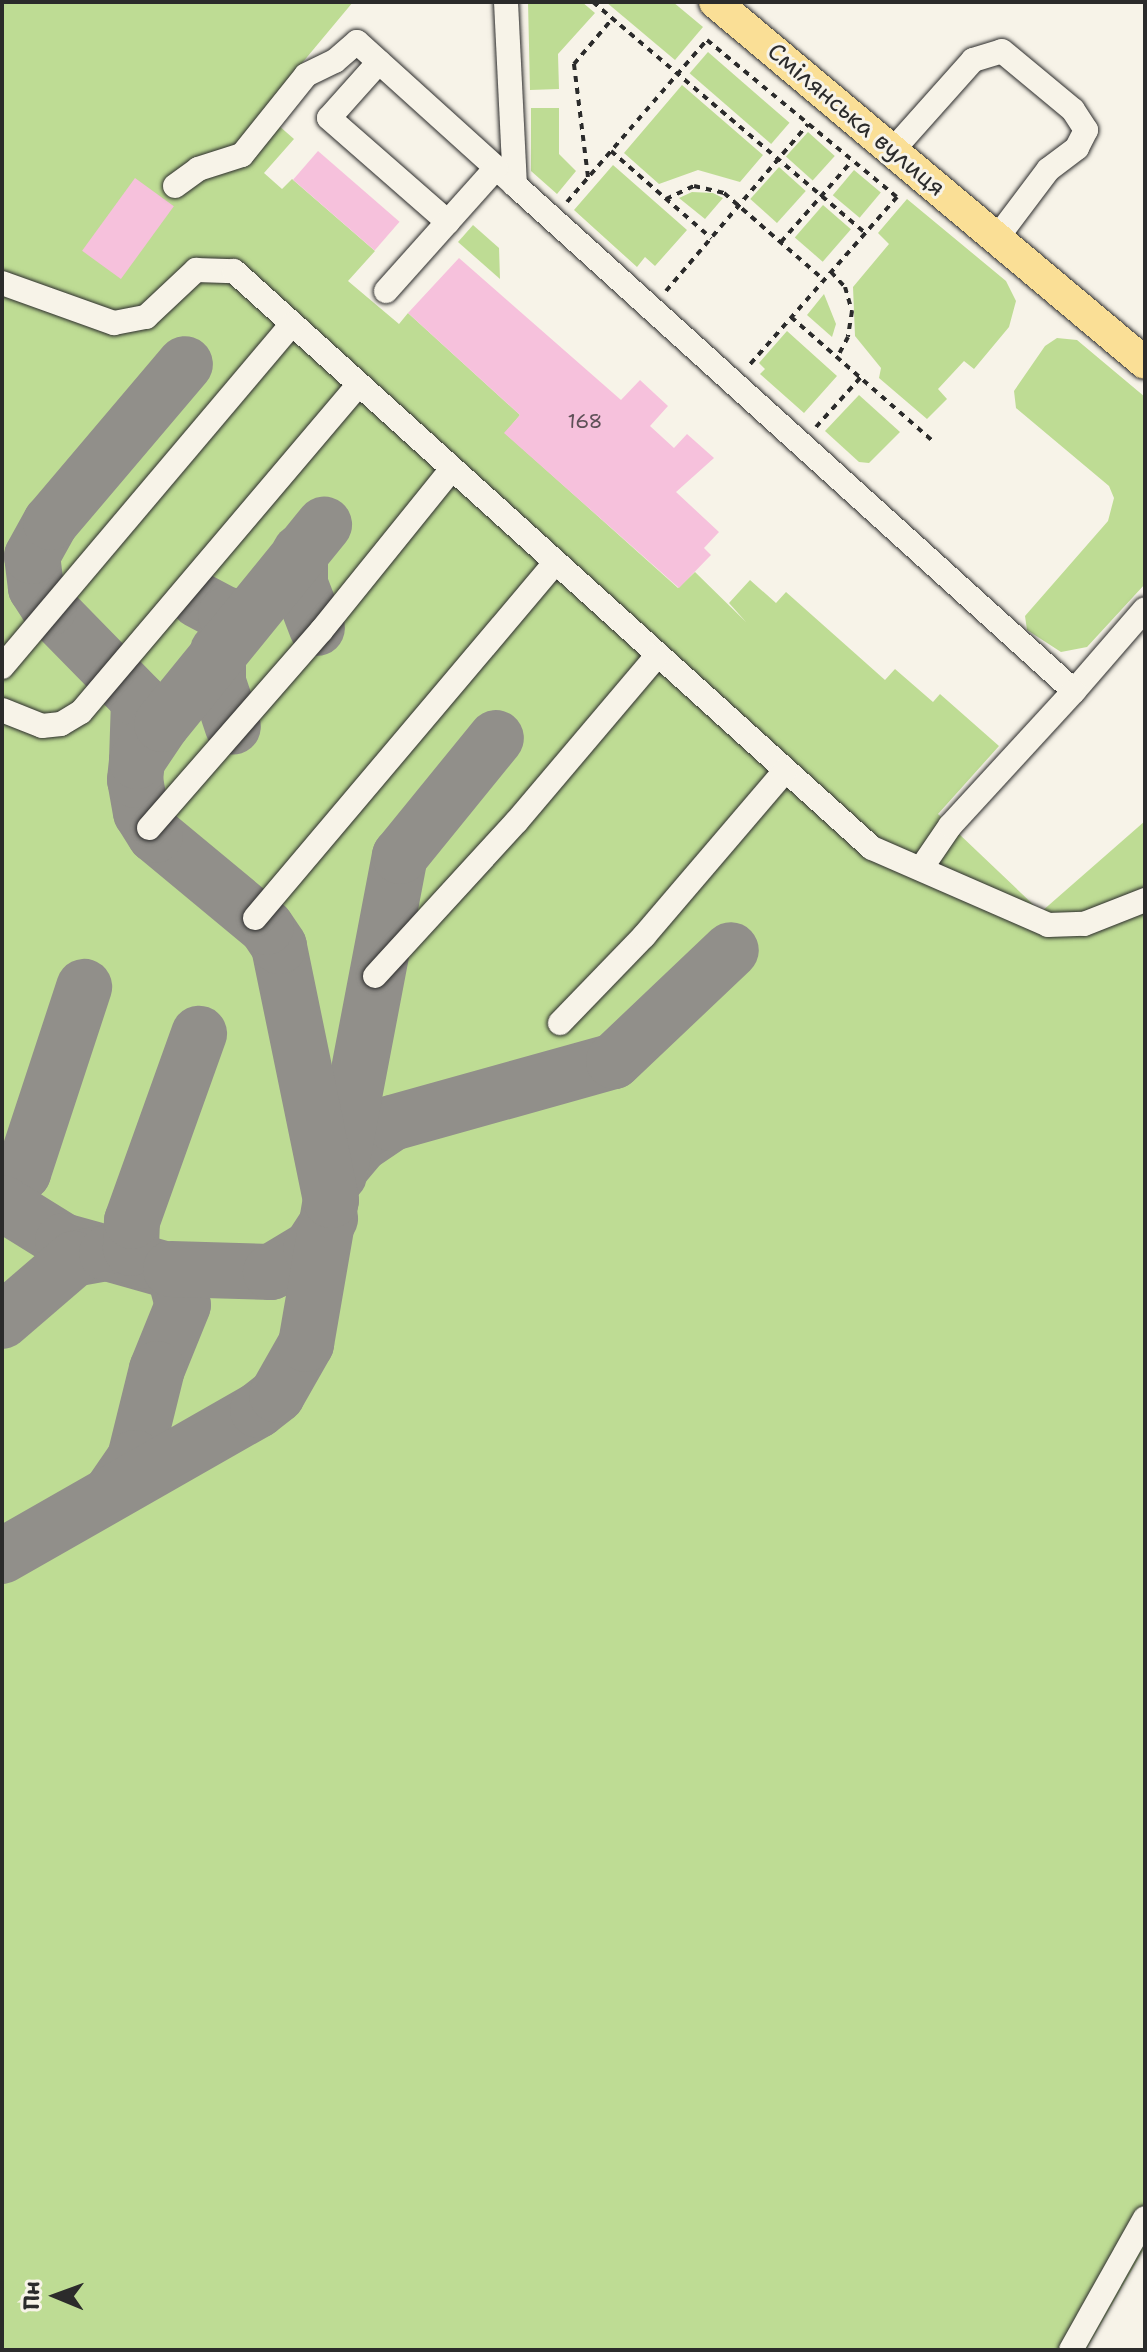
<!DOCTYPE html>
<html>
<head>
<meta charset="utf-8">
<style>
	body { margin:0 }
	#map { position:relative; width:1147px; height:2352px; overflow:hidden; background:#f7f3e8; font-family:"Shantell Sans",sans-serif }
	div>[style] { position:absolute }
	.green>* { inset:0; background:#bedc94; transform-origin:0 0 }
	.taxiway>* { height:56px; margin:-28px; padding:0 28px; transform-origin:28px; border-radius:28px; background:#918f8a }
	.building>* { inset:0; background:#f6c1dc; transform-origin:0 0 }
	.path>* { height:4px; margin-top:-2px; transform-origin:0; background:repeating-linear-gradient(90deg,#2b2b2b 0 6px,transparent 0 12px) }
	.roads { filter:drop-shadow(0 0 2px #2b2b2b) drop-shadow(0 0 2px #2b2b2b) }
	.minor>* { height:24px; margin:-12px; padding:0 12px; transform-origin:12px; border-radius:12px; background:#f7f3e8 }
	.major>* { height:32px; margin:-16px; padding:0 16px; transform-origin:16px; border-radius:16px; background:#fadf96 }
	span { translate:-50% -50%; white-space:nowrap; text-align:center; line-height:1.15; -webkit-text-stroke:6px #f7f3e8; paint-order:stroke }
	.number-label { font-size:20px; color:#5e5057 }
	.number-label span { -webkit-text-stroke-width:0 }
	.street-label { font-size:24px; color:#2b2b2b }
	.frame { position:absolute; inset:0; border:4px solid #2b2b2b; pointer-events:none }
	.north { position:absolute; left:16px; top:2256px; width:80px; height:80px; -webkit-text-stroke:6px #f7f3e8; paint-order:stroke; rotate:271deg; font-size:22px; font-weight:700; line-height:32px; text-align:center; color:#2b2b2b }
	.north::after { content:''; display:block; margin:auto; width:28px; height:36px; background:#2b2b2b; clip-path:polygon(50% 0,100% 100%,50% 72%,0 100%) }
</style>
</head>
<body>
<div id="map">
	<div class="green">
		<div style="clip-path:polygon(2px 2px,353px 2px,262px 111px,294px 139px,264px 173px,282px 189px,292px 179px,375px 251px,348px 281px,399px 324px,408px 313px,520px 415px,505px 433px,678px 588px,695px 572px,746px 622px,729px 603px,750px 580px,776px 603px,786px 592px,885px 680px,895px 669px,933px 702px,940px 694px,999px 746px,938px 814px,1041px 912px,1145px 821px,1145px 2247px,1086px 2350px,2px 2350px)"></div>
		<div style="clip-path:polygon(528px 2px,582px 2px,595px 13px,558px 54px,559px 89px,530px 90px)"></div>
		<div style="clip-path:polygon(606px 2px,673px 2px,703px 27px,675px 60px)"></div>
		<div style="left:708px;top:52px;width:108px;height:28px;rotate:41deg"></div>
		<div style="clip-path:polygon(682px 85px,763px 155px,740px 182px,698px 170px,659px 184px,624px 153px)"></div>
		<div style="clip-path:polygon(531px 108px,559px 108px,559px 154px,576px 171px,557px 194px,531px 171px)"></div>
		<div style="left:808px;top:132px;width:36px;height:33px;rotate:42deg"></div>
		<div style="clip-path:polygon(613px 165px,687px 230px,655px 266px,645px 257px,637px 267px,574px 210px)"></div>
		<div style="left:779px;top:167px;width:36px;height:43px;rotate:42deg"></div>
		<div style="left:854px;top:170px;width:35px;height:33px;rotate:40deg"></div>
		<div style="clip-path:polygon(692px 192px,713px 193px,723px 198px,705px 219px,679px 198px)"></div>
		<div style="clip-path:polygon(907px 199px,1006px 281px,1016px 301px,1009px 327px,974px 369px,964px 361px,938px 389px,947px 399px,927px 419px,879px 378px,881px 368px,855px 336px,853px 287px,889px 244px,878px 233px)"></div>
		<div style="left:823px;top:205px;width:37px;height:43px;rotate:41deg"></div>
		<div style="clip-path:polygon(473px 225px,499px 248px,500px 279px,458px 242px)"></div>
		<div style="clip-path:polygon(824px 294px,836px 324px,832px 337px,807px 315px)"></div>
		<div style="clip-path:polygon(787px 331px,837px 376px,804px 413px,760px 374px,765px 369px,759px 363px)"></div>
		<div style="clip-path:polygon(1057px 338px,1077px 340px,1145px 397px,1145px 584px,1087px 647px,1061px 652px,1027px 630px,1025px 616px,1108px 521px,1114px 498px,1109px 486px,1016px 408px,1014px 391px,1045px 346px)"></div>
		<div style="clip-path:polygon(859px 395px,900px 432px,869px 463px,859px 462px,825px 431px)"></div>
	</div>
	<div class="taxiway">
		<div style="left:300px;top:552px;width:32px;rotate:90deg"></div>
		<div style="left:300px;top:584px;width:47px;rotate:68.9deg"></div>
		<div style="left:198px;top:600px;width:32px;rotate:28deg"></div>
		<div style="left:226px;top:615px;width:20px;rotate:6deg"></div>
		<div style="left:218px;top:651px;width:31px;rotate:90deg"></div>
		<div style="left:218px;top:682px;width:47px;rotate:71.6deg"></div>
		<div style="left:137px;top:761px;width:61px;rotate:-88.1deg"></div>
		<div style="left:139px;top:700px;width:129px;rotate:-134.4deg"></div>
		<div style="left:49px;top:608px;width:24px;rotate:-123deg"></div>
		<div style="left:36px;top:588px;width:32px;rotate:-97deg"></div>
		<div style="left:32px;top:556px;width:39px;rotate:-61deg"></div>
		<div style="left:51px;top:522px;width:207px;rotate:-49.7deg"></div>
		<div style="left:340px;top:1169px;width:33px;rotate:-50deg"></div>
		<div style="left:361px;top:1144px;width:37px;rotate:-34deg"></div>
		<div style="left:392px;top:1123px;width:230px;rotate:-15.6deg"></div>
		<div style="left:614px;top:1061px;width:161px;rotate:-43.5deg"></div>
		<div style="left:339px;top:1175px;width:325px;rotate:-79.2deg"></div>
		<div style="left:400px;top:856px;width:152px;rotate:-50.9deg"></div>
		<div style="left:2px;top:1191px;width:28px;rotate:-41deg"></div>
		<div style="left:23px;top:1173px;width:196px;rotate:-71.8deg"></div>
		<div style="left:2px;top:1203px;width:72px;rotate:31.9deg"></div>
		<div style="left:63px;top:1241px;width:46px;rotate:15.3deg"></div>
		<div style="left:107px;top:1253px;width:34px;rotate:170deg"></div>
		<div style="left:74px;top:1259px;width:95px;rotate:139.3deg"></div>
		<div style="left:107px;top:1253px;width:70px;rotate:15.8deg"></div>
		<div style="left:174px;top:1272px;width:34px;rotate:75deg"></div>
		<div style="left:183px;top:1305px;width:69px;rotate:112.1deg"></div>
		<div style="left:157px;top:1369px;width:92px;rotate:103.9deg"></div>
		<div style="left:135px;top:1458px;width:42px;rotate:124.4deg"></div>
		<div style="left:140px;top:1261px;width:16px;rotate:-125deg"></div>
		<div style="left:131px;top:1248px;width:27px;rotate:-88deg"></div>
		<div style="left:132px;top:1221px;width:199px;rotate:-70.3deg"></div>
		<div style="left:171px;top:1269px;width:100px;rotate:1.7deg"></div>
		<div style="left:271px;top:1272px;width:47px;rotate:-31deg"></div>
		<div style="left:311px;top:1248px;width:35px;rotate:-57deg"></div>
		<div style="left:2px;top:1556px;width:295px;rotate:-29.7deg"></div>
		<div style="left:258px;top:1410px;width:24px;rotate:-38deg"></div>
		<div style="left:277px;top:1395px;width:59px;rotate:-60.4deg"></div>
		<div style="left:306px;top:1344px;width:146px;rotate:-80.2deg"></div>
		<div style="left:331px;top:1200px;width:259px;rotate:-101.6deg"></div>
		<div style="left:279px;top:946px;width:23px;rotate:-124deg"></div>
		<div style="left:266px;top:927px;width:144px;rotate:-140.3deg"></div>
		<div style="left:155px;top:835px;width:26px;rotate:-122deg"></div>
		<div style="left:141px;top:813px;width:34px;rotate:-100deg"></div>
		<div style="left:135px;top:780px;width:19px;rotate:-84deg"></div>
		<div style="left:137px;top:761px;width:45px;rotate:-56deg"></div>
		<div style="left:162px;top:724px;width:257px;rotate:-50.9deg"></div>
	</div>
	<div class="building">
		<div style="left:318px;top:151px;width:108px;height:38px;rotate:41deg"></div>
		<div style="left:135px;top:178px;width:48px;height:90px;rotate:36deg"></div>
		<div style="clip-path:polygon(459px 258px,621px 400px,640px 380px,668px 406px,650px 426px,674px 448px,687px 434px,714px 458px,676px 492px,719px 532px,704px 548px,711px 555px,679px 588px,504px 433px,520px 415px,408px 313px)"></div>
	</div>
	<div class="path">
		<div style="left:593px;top:2px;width:357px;rotate:40.3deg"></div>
		<div style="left:611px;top:151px;width:133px;rotate:41deg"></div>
		<div style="left:588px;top:177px;width:114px;rotate:-97.1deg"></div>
		<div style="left:574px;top:64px;width:59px;rotate:-49.8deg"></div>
		<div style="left:666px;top:199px;width:31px;rotate:-25deg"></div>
		<div style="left:694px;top:186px;width:31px;rotate:13deg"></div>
		<div style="left:724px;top:193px;width:131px;rotate:41deg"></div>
		<div style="left:567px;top:202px;width:214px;rotate:-49.2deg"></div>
		<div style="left:707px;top:40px;width:246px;rotate:39.6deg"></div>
		<div style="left:897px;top:197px;width:227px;rotate:131.3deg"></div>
		<div style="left:781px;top:242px;width:108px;rotate:-48.8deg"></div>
		<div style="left:831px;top:272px;width:21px;rotate:47deg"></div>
		<div style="left:845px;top:287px;width:25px;rotate:74deg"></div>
		<div style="left:852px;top:311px;width:26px;rotate:99deg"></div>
		<div style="left:848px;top:337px;width:21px;rotate:118deg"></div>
		<div style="left:666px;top:291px;width:219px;rotate:-49.6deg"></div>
		<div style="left:791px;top:317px;width:191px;rotate:41.2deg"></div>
		<div style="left:816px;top:427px;width:67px;rotate:-48deg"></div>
	</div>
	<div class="roads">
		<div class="minor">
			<div style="left:506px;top:2px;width:183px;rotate:87.2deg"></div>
			<div style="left:515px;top:185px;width:754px;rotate:42.15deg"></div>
			<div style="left:1074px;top:691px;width:108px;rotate:-49.1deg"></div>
			<div style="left:379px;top:62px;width:75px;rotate:131.8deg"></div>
			<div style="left:329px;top:118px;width:158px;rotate:41.2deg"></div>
			<div style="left:892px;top:151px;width:122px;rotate:-48.3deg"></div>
			<div style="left:973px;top:60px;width:30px;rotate:-17deg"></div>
			<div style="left:1002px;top:51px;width:92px;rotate:39.7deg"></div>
			<div style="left:1073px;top:110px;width:24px;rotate:57deg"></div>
			<div style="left:1086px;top:130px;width:20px;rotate:117deg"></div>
			<div style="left:1077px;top:148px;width:36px;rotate:143deg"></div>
			<div style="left:1048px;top:170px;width:86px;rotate:127deg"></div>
			<div style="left:175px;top:186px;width:29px;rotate:-36deg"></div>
			<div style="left:198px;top:169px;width:46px;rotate:-17.7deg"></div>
			<div style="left:242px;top:155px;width:102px;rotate:-51.3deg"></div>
			<div style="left:306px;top:75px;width:32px;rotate:-26deg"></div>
			<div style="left:335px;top:61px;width:29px;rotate:-41deg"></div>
			<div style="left:357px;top:42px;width:213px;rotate:42.1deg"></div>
			<div style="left:2px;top:283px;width:119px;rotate:19.7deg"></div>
			<div style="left:114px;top:323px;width:33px;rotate:-11deg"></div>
			<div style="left:146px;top:317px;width:69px;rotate:-43.2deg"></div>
			<div style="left:196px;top:270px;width:38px;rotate:2deg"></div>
			<div style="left:234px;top:271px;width:860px;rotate:42.13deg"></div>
			<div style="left:872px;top:848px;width:192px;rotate:23.6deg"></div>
			<div style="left:1048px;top:925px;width:36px;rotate:-2deg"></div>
			<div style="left:1084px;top:924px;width:66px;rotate:-21.5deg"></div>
			<div style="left:386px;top:291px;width:165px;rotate:-48.2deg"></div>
			<div style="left:2px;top:667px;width:448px;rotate:-49.8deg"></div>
			<div style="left:2px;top:710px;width:43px;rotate:21.8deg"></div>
			<div style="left:42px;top:726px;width:19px;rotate:-6deg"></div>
			<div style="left:61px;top:724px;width:23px;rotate:-31deg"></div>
			<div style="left:81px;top:712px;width:426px;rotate:-49.7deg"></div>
			<div style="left:149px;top:828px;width:262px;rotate:-48.9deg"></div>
			<div style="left:321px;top:631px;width:206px;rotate:-51.1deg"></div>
			<div style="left:922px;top:867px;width:50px;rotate:-55.7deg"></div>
			<div style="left:950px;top:826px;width:183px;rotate:-47.4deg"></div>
			<div style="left:255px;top:918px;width:463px;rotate:-49.8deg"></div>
			<div style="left:375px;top:976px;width:210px;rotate:-47.5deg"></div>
			<div style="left:517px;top:821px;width:216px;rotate:-49.7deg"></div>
			<div style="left:560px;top:1023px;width:121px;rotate:-46deg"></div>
			<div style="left:644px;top:936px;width:217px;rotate:-49.5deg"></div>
			<div style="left:1071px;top:2350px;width:151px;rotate:-60.7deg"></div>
		</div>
		<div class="major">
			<div style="left:715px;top:2px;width:561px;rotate:40.01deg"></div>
		</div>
	</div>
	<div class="number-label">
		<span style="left:585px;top:421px">168</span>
	</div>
	<div class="street-label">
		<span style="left:856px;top:120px;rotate:40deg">Смілянська вулиця</span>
	</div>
	<div class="frame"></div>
	<div class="north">Пн</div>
</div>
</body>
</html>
